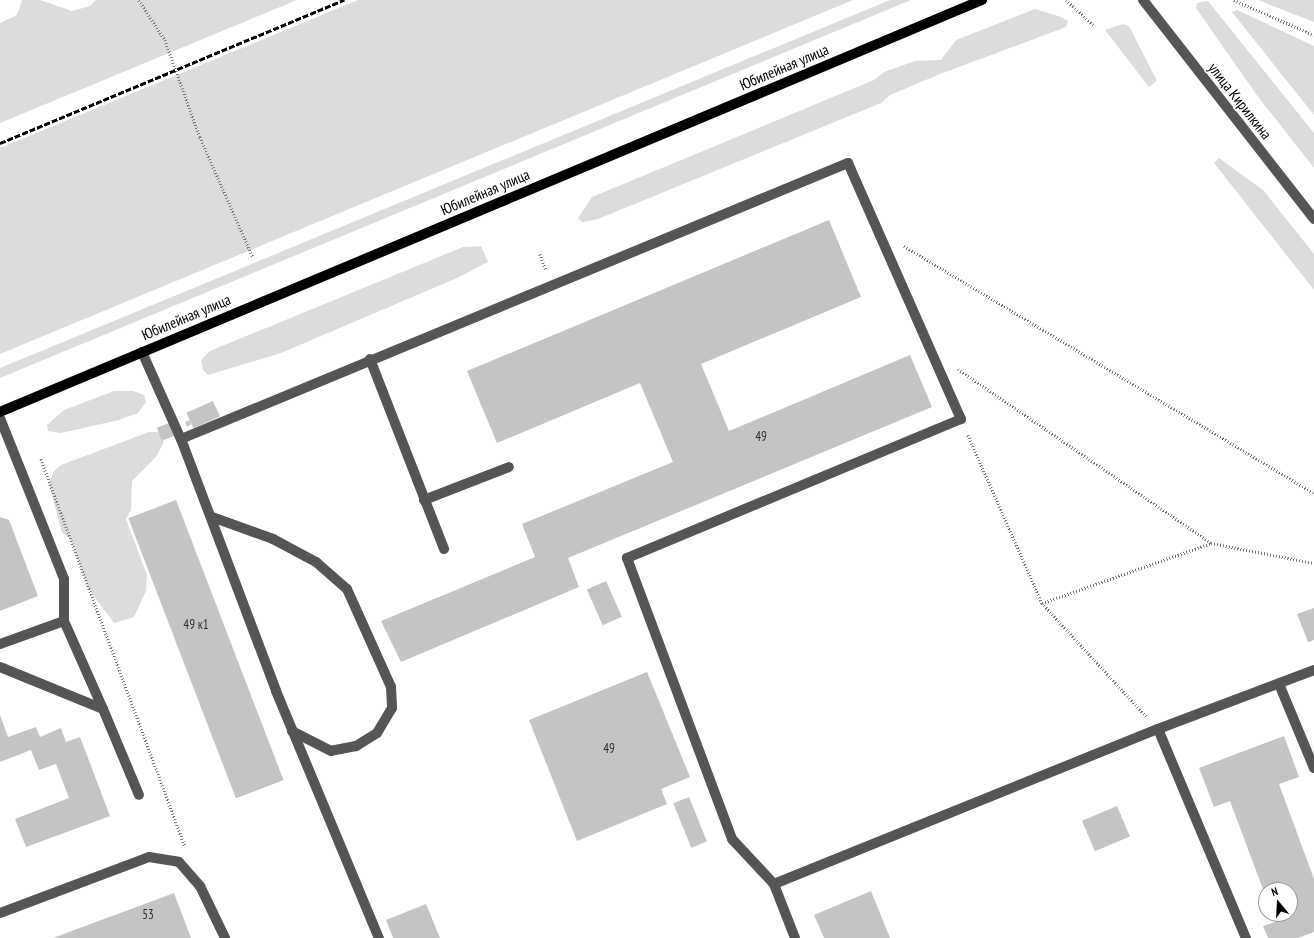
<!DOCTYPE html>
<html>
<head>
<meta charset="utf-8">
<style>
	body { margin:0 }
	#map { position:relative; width:1314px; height:938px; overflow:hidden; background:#fff; font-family:"PT Sans Narrow",sans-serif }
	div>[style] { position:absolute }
	.green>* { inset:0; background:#dcdcdc }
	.building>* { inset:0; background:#c4c4c4; transform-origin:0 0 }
	.path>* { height:2.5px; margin-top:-1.25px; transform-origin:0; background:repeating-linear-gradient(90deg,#777 0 1px,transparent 0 3px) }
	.minor>* { height:10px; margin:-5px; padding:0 5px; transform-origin:5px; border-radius:5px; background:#555 }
	.major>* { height:10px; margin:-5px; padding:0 5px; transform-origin:5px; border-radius:5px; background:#000 }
	.rail>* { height:3px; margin-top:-1.5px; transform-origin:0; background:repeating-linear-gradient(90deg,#000 0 6px,transparent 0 8px) }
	span { translate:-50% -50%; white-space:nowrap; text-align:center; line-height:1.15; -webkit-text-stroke:3px #fff; paint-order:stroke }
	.number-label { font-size:13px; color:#313131 }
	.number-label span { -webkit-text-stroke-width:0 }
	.street-label { font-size:15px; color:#000 }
	.north { position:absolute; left:1258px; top:882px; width:40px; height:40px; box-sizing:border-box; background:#fff; border:1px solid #999; border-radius:50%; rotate:342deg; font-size:11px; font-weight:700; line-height:16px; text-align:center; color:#000 }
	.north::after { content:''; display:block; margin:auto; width:14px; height:18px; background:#000; clip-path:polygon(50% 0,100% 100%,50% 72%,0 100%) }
</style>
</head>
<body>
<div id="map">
	<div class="green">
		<div style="clip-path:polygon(22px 0,40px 0,72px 11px,90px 6px,96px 0,297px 0,0 123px,0 23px,17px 15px)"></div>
		<div style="clip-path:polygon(358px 0,853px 0,0 354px,0 148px)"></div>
		<div style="clip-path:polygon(890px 0,911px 0,0 378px,0 368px)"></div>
		<div style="clip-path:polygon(1258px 0,1314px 0,1314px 22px)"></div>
		<div style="clip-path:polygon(1208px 1px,1314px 133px,1314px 168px,1256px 94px,1196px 8px,1197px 3px)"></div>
		<div style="clip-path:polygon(1035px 9px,1061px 17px,1068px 21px,1066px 27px,940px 74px,890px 95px,881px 103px,598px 219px,582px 222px,578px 218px,592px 197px,874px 80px,884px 72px,915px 61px,941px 60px,956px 40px)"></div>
		<div style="clip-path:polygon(1237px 10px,1314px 46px,1314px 115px,1232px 12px)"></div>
		<div style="clip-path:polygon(1123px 24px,1129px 26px,1157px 81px,1149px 87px,1105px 30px)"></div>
		<div style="clip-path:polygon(1219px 158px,1263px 190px,1314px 254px,1314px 290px,1214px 163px)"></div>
		<div style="clip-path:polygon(481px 246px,488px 262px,457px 278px,281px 353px,208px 375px,203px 370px,201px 360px,210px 351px,463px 247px)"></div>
		<div style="clip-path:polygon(114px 391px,133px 391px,144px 395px,146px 402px,138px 413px,119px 420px,61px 433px,48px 431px,47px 425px,64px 410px)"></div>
		<div style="clip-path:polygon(149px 432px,158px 432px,164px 437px,163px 444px,156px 457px,132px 481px,131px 510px,126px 519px,147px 575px,146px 591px,134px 617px,114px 623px,88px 588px,70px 538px,62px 533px,49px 484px,54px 471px,61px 465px)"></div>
	</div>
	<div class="building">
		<div style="clip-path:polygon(829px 220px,861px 297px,701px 364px,729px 431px,910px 355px,932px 407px,568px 558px,579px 587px,401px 662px,381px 621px,535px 557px,522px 524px,673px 462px,640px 383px,497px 443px,467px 371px)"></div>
		<div style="left:213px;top:401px;width:17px;height:29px;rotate:66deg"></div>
		<div style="clip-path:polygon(190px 420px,191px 424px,187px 427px,185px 422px)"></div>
		<div style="left:169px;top:423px;width:14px;height:13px;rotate:69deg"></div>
		<div style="left:176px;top:500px;width:300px;height:51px;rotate:69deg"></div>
		<div style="clip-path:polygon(0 517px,9px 520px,38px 596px,0 611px)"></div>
		<div style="left:606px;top:581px;width:39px;height:21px;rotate:66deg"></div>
		<div style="clip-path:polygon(1314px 608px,1314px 640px,1308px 642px,1297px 614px)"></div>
		<div style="clip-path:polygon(647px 672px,690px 777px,661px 789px,667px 804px,577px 841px,529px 720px)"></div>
		<div style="clip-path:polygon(0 715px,8px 737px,36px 727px,40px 737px,61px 728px,66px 742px,80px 737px,110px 816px,26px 847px,15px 819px,69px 798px,56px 764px,39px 770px,31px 750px,0 762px)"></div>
		<div style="clip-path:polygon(1284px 736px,1299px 777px,1279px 784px,1314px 879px,1314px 932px,1298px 938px,1268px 938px,1263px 926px,1275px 922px,1272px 914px,1290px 914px,1290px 890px,1266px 890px,1266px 897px,1230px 801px,1214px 807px,1199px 768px)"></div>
		<div style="left:689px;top:797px;width:48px;height:17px;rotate:68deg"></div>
		<div style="left:1117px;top:806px;width:33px;height:38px;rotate:67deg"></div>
		<div style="clip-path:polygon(871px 891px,890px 938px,824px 938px,814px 915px)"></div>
		<div style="clip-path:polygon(174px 893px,191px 938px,53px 938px)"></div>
		<div style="clip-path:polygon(426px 904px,440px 938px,393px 938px,386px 920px)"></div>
	</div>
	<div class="path">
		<div style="left:139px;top:0;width:48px;rotate:57deg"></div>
		<div style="left:165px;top:40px;width:103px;rotate:70.2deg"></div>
		<div style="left:200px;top:137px;width:131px;rotate:66.2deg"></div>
		<div style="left:1066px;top:0;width:38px;rotate:42deg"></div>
		<div style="left:1234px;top:0;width:87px;rotate:23.6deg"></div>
		<div style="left:904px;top:246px;width:479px;rotate:31.1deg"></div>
		<div style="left:540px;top:254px;width:17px;rotate:69deg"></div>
		<div style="left:958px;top:369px;width:307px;rotate:34.5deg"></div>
		<div style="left:1211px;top:543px;width:105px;rotate:11deg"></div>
		<div style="left:968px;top:435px;width:184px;rotate:66.2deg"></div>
		<div style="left:1042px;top:603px;width:154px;rotate:47.4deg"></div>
		<div style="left:41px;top:459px;width:414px;rotate:69.6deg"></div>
		<div style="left:1042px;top:603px;width:179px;rotate:-19.5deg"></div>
	</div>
	<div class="minor">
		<div style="left:1143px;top:0;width:278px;rotate:52deg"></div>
		<div style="left:142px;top:352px;width:95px;rotate:65.9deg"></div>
		<div style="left:181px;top:439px;width:269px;rotate:69.3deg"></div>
		<div style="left:276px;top:691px;width:268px;rotate:67.4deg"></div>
		<div style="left:370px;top:359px;width:204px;rotate:68.7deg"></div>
		<div style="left:0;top:418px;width:173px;rotate:68.3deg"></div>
		<div style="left:64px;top:579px;width:42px;rotate:90deg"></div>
		<div style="left:64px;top:621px;width:96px;rotate:66.1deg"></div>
		<div style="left:181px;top:439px;width:722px;rotate:-22.48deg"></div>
		<div style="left:848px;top:163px;width:280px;rotate:66.2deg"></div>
		<div style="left:961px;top:419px;width:362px;rotate:157.4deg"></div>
		<div style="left:627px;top:558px;width:300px;rotate:69.5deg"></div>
		<div style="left:732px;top:839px;width:62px;rotate:47deg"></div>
		<div style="left:424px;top:500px;width:91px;rotate:-21.2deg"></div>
		<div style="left:212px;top:517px;width:65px;rotate:19.8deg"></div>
		<div style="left:273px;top:539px;width:49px;rotate:28.1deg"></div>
		<div style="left:316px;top:562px;width:41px;rotate:41.1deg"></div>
		<div style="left:347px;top:589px;width:107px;rotate:65.8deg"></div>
		<div style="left:391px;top:687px;width:21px;rotate:87deg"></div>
		<div style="left:392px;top:708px;width:29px;rotate:121deg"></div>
		<div style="left:377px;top:733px;width:25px;rotate:148deg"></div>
		<div style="left:356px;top:746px;width:25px;rotate:169deg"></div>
		<div style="left:331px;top:751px;width:44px;rotate:-152.9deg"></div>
		<div style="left:0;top:644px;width:68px;rotate:-19.8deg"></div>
		<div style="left:0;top:667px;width:111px;rotate:22.2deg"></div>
		<div style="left:103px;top:709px;width:93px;rotate:67.3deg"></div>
		<div style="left:1279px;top:684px;width:91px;rotate:67.4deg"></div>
		<div style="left:1158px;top:729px;width:227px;rotate:67.2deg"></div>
		<div style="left:0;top:913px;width:159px;rotate:-20.6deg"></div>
		<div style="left:149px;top:857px;width:30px;rotate:9deg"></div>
		<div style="left:179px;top:862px;width:32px;rotate:49deg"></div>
		<div style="left:200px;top:886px;width:58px;rotate:64.3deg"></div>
		<div style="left:795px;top:938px;width:58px;rotate:-111.3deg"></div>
		<div style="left:774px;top:884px;width:414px;rotate:-22deg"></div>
		<div style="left:1158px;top:729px;width:167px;rotate:-20.7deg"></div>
	</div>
	<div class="major">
		<div style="left:0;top:412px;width:1065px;rotate:-22.76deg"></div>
	</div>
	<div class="rail">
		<div style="left:0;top:143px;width:373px;rotate:-22.6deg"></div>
	</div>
	<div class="number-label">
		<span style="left:761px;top:437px">49</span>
		<span style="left:196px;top:625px">49 к1</span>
		<span style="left:609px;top:749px">49</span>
		<span style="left:148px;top:915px">53</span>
	</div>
	<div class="street-label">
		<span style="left:784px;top:67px;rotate:-23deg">Юбилейная улица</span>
		<span style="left:1240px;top:101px;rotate:52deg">улица Кирилкина</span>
		<span style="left:485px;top:192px;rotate:-23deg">Юбилейная улица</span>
		<span style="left:186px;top:317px;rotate:-23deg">Юбилейная улица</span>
	</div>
	<div class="north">N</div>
</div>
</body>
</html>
